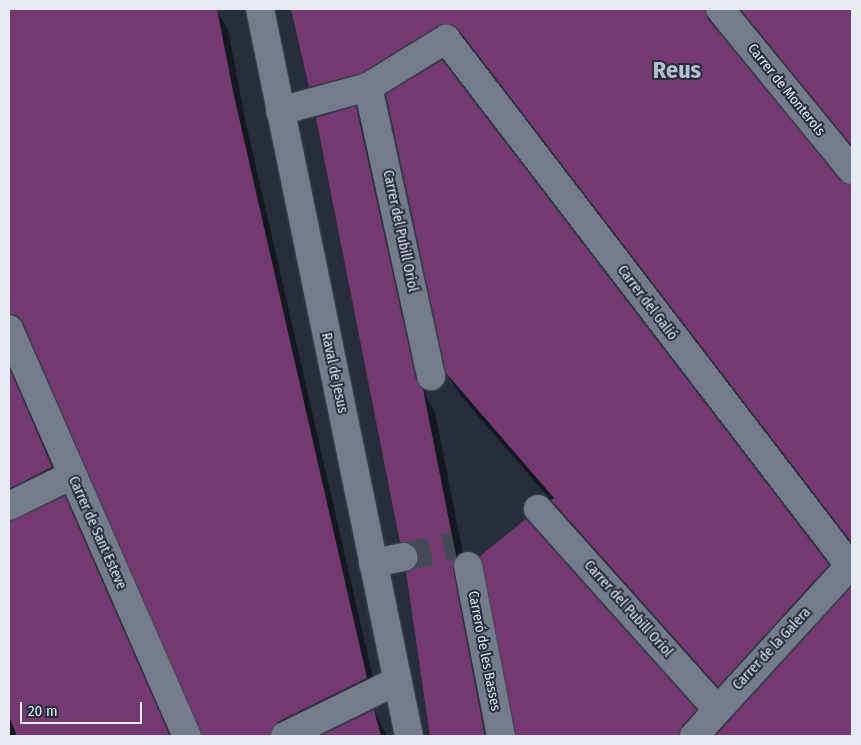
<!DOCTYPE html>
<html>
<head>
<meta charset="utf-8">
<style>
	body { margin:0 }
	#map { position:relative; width:861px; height:745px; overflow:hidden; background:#272d3b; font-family:"Fira Sans Condensed",sans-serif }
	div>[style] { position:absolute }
	.shadow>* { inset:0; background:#0007 }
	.building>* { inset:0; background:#753971 }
	.pedestrian-tunnel>* { height:28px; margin-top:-14px; transform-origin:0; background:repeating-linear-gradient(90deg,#444957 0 28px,transparent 0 42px) }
	.roads { filter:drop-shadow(0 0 1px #434954) drop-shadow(0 0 1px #434954) }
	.pedestrian>* { height:28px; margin:-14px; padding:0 14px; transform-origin:14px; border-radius:14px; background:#747c8c }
	.minor>* { height:28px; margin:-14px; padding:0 14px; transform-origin:14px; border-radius:14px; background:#747c8c }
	span { translate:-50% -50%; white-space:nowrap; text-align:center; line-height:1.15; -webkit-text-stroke:4px #272d3b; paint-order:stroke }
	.street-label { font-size:14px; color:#e5eaf3 }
	.town-label { font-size:24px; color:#b6bed0; font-weight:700 }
	.frame { position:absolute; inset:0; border:10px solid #e5eaf3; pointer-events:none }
	.scale { position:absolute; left:20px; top:702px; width:122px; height:22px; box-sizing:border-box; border:2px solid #e5eaf3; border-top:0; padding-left:6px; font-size:15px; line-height:18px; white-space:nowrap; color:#e5eaf3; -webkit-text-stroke:4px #272d3b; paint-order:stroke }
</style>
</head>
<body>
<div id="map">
	<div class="shadow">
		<div style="clip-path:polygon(9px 9px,216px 9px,228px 30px,245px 119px,378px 700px,305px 736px,202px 736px,203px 730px,33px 341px,23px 334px,9px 341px)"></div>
		<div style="clip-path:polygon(evenodd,293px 9px,852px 9px,852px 150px,722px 19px,717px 32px,839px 181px,852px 186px,852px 547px,465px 46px,323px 108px,310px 86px,293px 9px,367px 70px,368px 72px,315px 86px,315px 84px,367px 70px)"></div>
		<div style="clip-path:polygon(356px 108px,368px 129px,426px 397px,435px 412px,468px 579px,494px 736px,431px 736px,407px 573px,416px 564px,401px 541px)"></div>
		<div style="clip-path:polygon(9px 363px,64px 489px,9px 518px)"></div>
		<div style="clip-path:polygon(447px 373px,828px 565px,841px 587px,731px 707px,565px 522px,555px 505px,460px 395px)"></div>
		<div style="clip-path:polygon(64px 498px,77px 519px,172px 736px,9px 736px,9px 521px,16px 521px)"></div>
		<div style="clip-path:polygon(852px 588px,852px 736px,714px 736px)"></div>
		<div style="clip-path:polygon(374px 711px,387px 736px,323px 736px)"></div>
		<div style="clip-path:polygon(696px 711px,708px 732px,704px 736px,517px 736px)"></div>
	</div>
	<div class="building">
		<div style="clip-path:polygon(9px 9px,217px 9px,234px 96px,367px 678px,278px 722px,270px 736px,202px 736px,23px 323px,18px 316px,9px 314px)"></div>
		<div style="clip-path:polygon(291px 9px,705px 9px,708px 19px,840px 180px,852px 185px,852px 543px,458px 29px,452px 25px,438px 26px,362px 73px,309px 87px)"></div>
		<div style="clip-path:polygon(740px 9px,852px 9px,852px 146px)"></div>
		<div style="clip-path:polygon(442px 60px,829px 565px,718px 687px,551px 500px,554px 498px,446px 373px,386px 94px)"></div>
		<div style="clip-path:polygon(356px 106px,416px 379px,423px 389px,456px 556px,453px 569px,485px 736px,430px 736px,406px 572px,414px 568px,418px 554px,414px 546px,400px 542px,316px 118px)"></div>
		<div style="clip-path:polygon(9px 367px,52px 467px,9px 489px)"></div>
		<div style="clip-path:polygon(65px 496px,170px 736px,17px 736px,9px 716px,9px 522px)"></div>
		<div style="clip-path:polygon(526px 519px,697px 710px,682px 726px,679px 736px,516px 736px,480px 556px)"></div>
		<div style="clip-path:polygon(852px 586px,852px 736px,715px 736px)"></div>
		<div style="clip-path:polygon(374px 710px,381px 736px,320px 736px)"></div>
	</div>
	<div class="pedestrian-tunnel">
		<div style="left:403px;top:557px;width:52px;rotate:-12.2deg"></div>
	</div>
	<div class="roads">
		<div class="pedestrian">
			<div style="left:720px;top:9px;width:208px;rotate:50.7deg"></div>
			<div style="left:368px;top:87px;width:296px;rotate:77.7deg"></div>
			<div style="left:280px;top:111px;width:91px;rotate:-15.3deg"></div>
			<div style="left:368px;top:87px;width:92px;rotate:-31.6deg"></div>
			<div style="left:446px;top:39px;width:664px;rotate:52.53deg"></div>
			<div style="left:538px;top:509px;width:268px;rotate:48.2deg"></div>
			<div style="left:373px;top:563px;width:31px;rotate:-11deg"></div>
			<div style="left:468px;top:566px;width:173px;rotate:79deg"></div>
			<div style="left:694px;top:736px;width:234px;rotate:-47.6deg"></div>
		</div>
		<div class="minor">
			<div style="left:260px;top:9px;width:742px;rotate:78.42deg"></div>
			<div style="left:9px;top:329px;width:444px;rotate:66.4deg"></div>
			<div style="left:9px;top:506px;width:70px;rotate:-26.2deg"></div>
			<div style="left:285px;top:736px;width:125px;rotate:-26.2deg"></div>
		</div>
	</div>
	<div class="street-label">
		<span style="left:786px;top:90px;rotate:51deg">Carrer de Monterols</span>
		<span style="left:400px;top:231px;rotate:78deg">Carrer del Pubill Oriol</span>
		<span style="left:647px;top:303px;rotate:53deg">Carrer del Galió</span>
		<span style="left:334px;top:373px;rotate:78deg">Raval de Jesus</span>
		<span style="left:97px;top:533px;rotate:66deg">Carrer de Sant Esteve</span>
		<span style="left:628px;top:609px;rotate:48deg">Carrer del Pubill Oriol</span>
		<span style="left:772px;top:649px;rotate:-47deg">Carrer de la Galera</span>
		<span style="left:484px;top:651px;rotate:79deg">Carreró de les Basses</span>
	</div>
	<div class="town-label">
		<span style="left:677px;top:71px">Reus</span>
	</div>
	<div class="frame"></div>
	<div class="scale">20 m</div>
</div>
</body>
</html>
